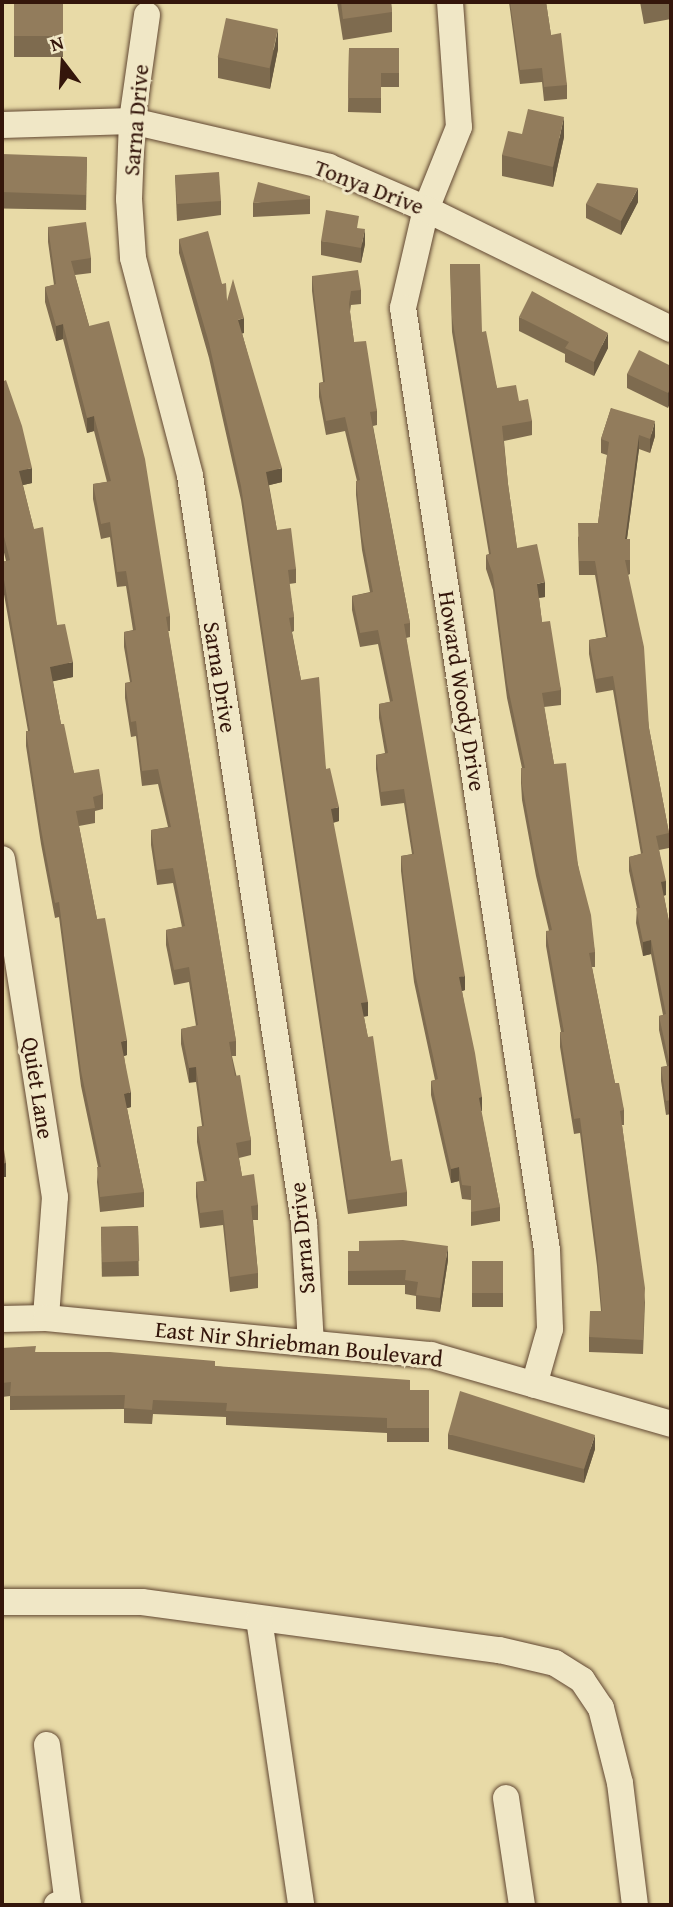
<!DOCTYPE html>
<html>
<head>
<meta charset="utf-8">
<style>
	body { margin:0 }
	#map { position:relative; width:673px; height:1907px; overflow:hidden; background:#e8daa7; font-family:"Gentium Book Plus",serif }
	div>[style] { position:absolute }
	.roads { filter:drop-shadow(0 0 2px #614732) drop-shadow(0 0 2px #614732) }
	.minor>* { height:26px; margin:-13px; padding:0 13px; transform-origin:13px; border-radius:13px; background:#f0e7c6 }
	.wall>* { inset:0; background:#7e6b4f; transform-origin:0 0 }
	.shaded-wall>* { inset:0; background:#665740; transform-origin:0 0 }
	.building>* { inset:0; background:#927c5c; transform-origin:0 0 }
	span { translate:-50% -50%; white-space:nowrap; text-align:center; line-height:1.15; -webkit-text-stroke:6px #f0e7c6; paint-order:stroke }
	.street-label { font-size:23px; color:#34160b }
	.frame { position:absolute; inset:0; border:4px solid #34160b; pointer-events:none }
	.north { position:absolute; left:28px; top:28px; width:70px; height:70px; -webkit-text-stroke:5px #f0e7c6; paint-order:stroke; rotate:343deg; font-size:19px; font-weight:700; line-height:28px; text-align:center; color:#34160b }
	.north::after { content:''; display:block; margin:auto; width:24px; height:32px; background:#34160b; clip-path:polygon(50% 0,100% 100%,50% 72%,0 100%) }
</style>
</head>
<body>
<div id="map">
	<div class="roads">
		<div class="minor">
			<div style="left:450px;top:2px;width:125px;rotate:85.9deg"></div>
			<div style="left:459px;top:127px;width:88px;rotate:111.9deg"></div>
			<div style="left:426px;top:209px;width:102px;rotate:103.1deg"></div>
			<div style="left:403px;top:308px;width:953px;rotate:81.31deg"></div>
			<div style="left:547px;top:1250px;width:79px;rotate:87.8deg"></div>
			<div style="left:550px;top:1329px;width:58px;rotate:105.9deg"></div>
			<div style="left:147px;top:15px;width:107px;rotate:98.1deg"></div>
			<div style="left:132px;top:121px;width:78px;rotate:92.2deg"></div>
			<div style="left:129px;top:199px;width:59px;rotate:86.1deg"></div>
			<div style="left:133px;top:258px;width:225px;rotate:75.3deg"></div>
			<div style="left:190px;top:476px;width:756px;rotate:81.32deg"></div>
			<div style="left:304px;top:1223px;width:120px;rotate:86.7deg"></div>
			<div style="left:2px;top:125px;width:130px;rotate:-1.8deg"></div>
			<div style="left:132px;top:121px;width:202px;rotate:13.1deg"></div>
			<div style="left:329px;top:167px;width:106px;rotate:23.4deg"></div>
			<div style="left:426px;top:209px;width:273px;rotate:26.1deg"></div>
			<div style="left:2px;top:859px;width:342px;rotate:81.1deg"></div>
			<div style="left:55px;top:1197px;width:121px;rotate:94.3deg"></div>
			<div style="left:2px;top:1319px;width:44px;rotate:-1.3deg"></div>
			<div style="left:46px;top:1318px;width:387px;rotate:5.5deg"></div>
			<div style="left:431px;top:1355px;width:250px;rotate:16deg"></div>
			<div style="left:2px;top:1602px;width:140px"></div>
			<div style="left:142px;top:1602px;width:360px;rotate:7.7deg"></div>
			<div style="left:499px;top:1650px;width:57px;rotate:13.1deg"></div>
			<div style="left:555px;top:1663px;width:32px;rotate:32deg"></div>
			<div style="left:582px;top:1680px;width:34px;rotate:56deg"></div>
			<div style="left:601px;top:1708px;width:77px;rotate:75.8deg"></div>
			<div style="left:620px;top:1783px;width:123px;rotate:83deg"></div>
			<div style="left:259px;top:1619px;width:289px;rotate:81.6deg"></div>
			<div style="left:47px;top:1745px;width:160px;rotate:82.5deg"></div>
			<div style="left:68px;top:1904px;width:11px;rotate:175deg"></div>
			<div style="left:506px;top:1798px;width:108px;rotate:81.5deg"></div>
		</div>
	</div>
	<div class="wall">
		<div style="left:14px;top:2px;width:49px;height:55px"></div>
		<div style="clip-path:polygon(337px 2px,391px 2px,392px 12px,392px 32px,343px 40px)"></div>
		<div style="clip-path:polygon(509px 2px,546px 2px,551px 35px,567px 85px,567px 99px,544px 101px,542px 82px,520px 84px)"></div>
		<div style="clip-path:polygon(640px 2px,671px 2px,671px 19px,644px 24px)"></div>
		<div style="clip-path:polygon(349px 48px,399px 48px,399px 87px,381px 87px,381px 113px,348px 112px)"></div>
		<div style="clip-path:polygon(278px 49px,270px 89px,218px 78px,218px 57px)"></div>
		<div style="clip-path:polygon(564px 137px,553px 187px,502px 176px,502px 155px)"></div>
		<div style="left:87px;top:157px;width:53px;height:85px;rotate:91deg"></div>
		<div style="clip-path:polygon(175px 175px,221px 201px,221px 215px,177px 221px)"></div>
		<div style="clip-path:polygon(310px 196px,310px 214px,253px 217px,253px 203px)"></div>
		<div style="clip-path:polygon(638px 202px,621px 235px,586px 218px,586px 204px)"></div>
		<div style="clip-path:polygon(48px 227px,91px 258px,91px 273px,75px 275px,170px 616px,170px 631px,168px 631px,236px 1041px,236px 1056px,232px 1056px,251px 1140px,251px 1155px,239px 1158px,242px 1176px,258px 1205px,258px 1220px,253px 1220px,258px 1273px,258px 1288px,230px 1292px,223px 1225px,200px 1228px,196px 1197px,196px 1182px,204px 1181px,197px 1142px,197px 1127px,202px 1126px,196px 1082px,189px 1083px,181px 1044px,181px 1029px,196px 1026px,189px 982px,174px 985px,166px 945px,166px 930px,182px 927px,173px 883px,157px 885px,151px 845px,151px 830px,168px 827px,158px 784px,142px 786px,136px 736px,131px 737px,125px 698px,125px 683px,130px 682px,124px 647px,124px 632px,133px 630px,126px 586px,117px 587px,110px 537px,101px 539px,93px 499px,93px 484px,107px 482px,94px 431px,87px 433px,63px 339px,56px 341px,45px 302px,45px 287px,54px 285px,48px 242px)"></div>
		<div style="clip-path:polygon(179px 239px,222px 284px,227px 301px,244px 333px,242px 333px,282px 482px,269px 485px,277px 530px,296px 569px,296px 583px,289px 584px,294px 617px,294px 631px,292px 632px,301px 680px,326px 769px,339px 821px,333px 823px,368px 1016px,364px 1017px,391px 1161px,407px 1192px,407px 1206px,348px 1214px,241px 500px,209px 358px,179px 253px)"></div>
		<div style="clip-path:polygon(321px 241px,365px 244px,361px 263px,321px 255px)"></div>
		<div style="clip-path:polygon(450px 264px,482px 332px,497px 388px,519px 401px,532px 421px,532px 435px,504px 441px,508px 484px,517px 548px,545px 597px,539px 598px,542px 622px,561px 690px,561px 705px,544px 707px,554px 764px,578px 865px,595px 952px,595px 967px,592px 967px,615px 1083px,624px 1110px,624px 1125px,622px 1125px,645px 1302px,643px 1354px,589px 1352px,589px 1337px,601px 1311px,597px 1266px,580px 1133px,574px 1134px,560px 1047px,560px 1032px,561px 1032px,546px 946px,546px 931px,549px 931px,536px 876px,522px 800px,521px 783px,521px 768px,522px 768px,507px 698px,493px 590px,486px 569px,486px 555px,489px 554px,452px 332px)"></div>
		<div style="clip-path:polygon(312px 276px,361px 290px,361px 304px,351px 305px,350px 312px,354px 342px,377px 411px,377px 425px,373px 426px,410px 623px,410px 637px,406px 638px,465px 990px,462px 991px,482px 1111px,481px 1111px,500px 1207px,500px 1221px,471px 1226px,471px 1200px,462px 1199px,459px 1181px,451px 1183px,431px 1095px,431px 1081px,435px 1080px,414px 982px,401px 871px,401px 856px,412px 854px,404px 803px,381px 806px,376px 769px,376px 755px,385px 753px,379px 718px,379px 704px,390px 702px,378px 644px,360px 647px,352px 610px,352px 596px,370px 592px,362px 550px,356px 495px,356px 481px,357px 481px,345px 431px,326px 435px,319px 397px,319px 383px,323px 382px,312px 291px)"></div>
		<div style="clip-path:polygon(519px 317px,608px 348px,594px 376px,565px 362px,565px 354px,519px 331px)"></div>
		<div style="clip-path:polygon(671px 366px,668px 408px,627px 388px,627px 374px)"></div>
		<div style="clip-path:polygon(2px 382px,32px 483px,23px 485px,57px 625px,73px 677px,53px 681px,61px 724px,74px 773px,103px 794px,103px 809px,95px 811px,95px 823px,79px 826px,97px 919px,127px 1055px,124px 1056px,131px 1107px,127px 1108px,144px 1192px,144px 1207px,100px 1212px,97px 1182px,98px 1167px,81px 1086px,59px 917px,55px 918px,41px 844px,26px 746px,26px 731px,28px 731px,2px 583px,2px 562px,6px 561px,2px 544px)"></div>
		<div style="clip-path:polygon(611px 408px,655px 436px,650px 453px,639px 449px,627px 539px,630px 539px,630px 574px,628px 575px,649px 728px,669px 833px,669px 848px,659px 850px,666px 895px,664px 896px,671px 932px,671px 1114px,666px 1115px,661px 1081px,661px 1067px,667px 1066px,659px 1030px,659px 1016px,663px 1015px,651px 954px,643px 956px,636px 923px,637px 908px,629px 871px,629px 857px,641px 854px,613px 690px,596px 693px,589px 654px,589px 640px,606px 637px,595px 575px,579px 575px,578px 537px,598px 523px,607px 455px,601px 453px,601px 439px)"></div>
		<div style="left:138px;top:1226px;width:50px;height:37px;rotate:89deg"></div>
		<div style="clip-path:polygon(2px 1233px,4px 1254px,4px 1268px,2px 1268px)"></div>
		<div style="clip-path:polygon(348px 1251px,448px 1260px,440px 1312px,416px 1309px,416px 1296px,405px 1294px,405px 1285px,348px 1285px)"></div>
		<div style="left:503px;top:1261px;width:46px;height:31px;rotate:90deg"></div>
		<div style="clip-path:polygon(2px 1348px,36px 1352px,215px 1366px,410px 1390px,429px 1390px,429px 1442px,387px 1442px,387px 1433px,226px 1425px,226px 1417px,153px 1414px,152px 1424px,124px 1423px,124px 1409px,10px 1410px,10px 1396px,2px 1397px)"></div>
		<div style="clip-path:polygon(448px 1434px,595px 1449px,584px 1483px,448px 1449px)"></div>
	</div>
	<div class="shaded-wall">
		<div style="clip-path:polygon(278px 29px,278px 49px,270px 89px,270px 68px)"></div>
		<div style="clip-path:polygon(564px 117px,564px 137px,553px 187px,553px 167px)"></div>
		<div style="clip-path:polygon(638px 188px,638px 202px,621px 235px,621px 221px)"></div>
		<div style="clip-path:polygon(365px 229px,365px 244px,361px 263px,361px 248px)"></div>
		<div style="clip-path:polygon(244px 318px,244px 333px,238px 335px,238px 320px)"></div>
		<div style="clip-path:polygon(63px 324px,63px 339px,56px 341px,56px 326px)"></div>
		<div style="clip-path:polygon(608px 333px,608px 348px,594px 376px,594px 362px)"></div>
		<div style="clip-path:polygon(671px 387px,671px 401px,668px 408px,668px 393px)"></div>
		<div style="clip-path:polygon(94px 416px,94px 431px,87px 433px,87px 418px)"></div>
		<div style="clip-path:polygon(655px 421px,655px 436px,650px 453px,650px 439px)"></div>
		<div style="clip-path:polygon(639px 435px,639px 449px,625px 553px,625px 539px)"></div>
		<div style="clip-path:polygon(32px 468px,32px 483px,19px 486px,19px 471px)"></div>
		<div style="clip-path:polygon(282px 468px,282px 482px,266px 486px,266px 472px)"></div>
		<div style="clip-path:polygon(545px 582px,545px 597px,537px 598px,537px 584px)"></div>
		<div style="clip-path:polygon(73px 662px,73px 677px,50px 682px,50px 667px)"></div>
		<div style="clip-path:polygon(339px 807px,339px 821px,331px 823px,331px 809px)"></div>
		<div style="left:666px;top:881px;width:14px;height:5px;rotate:90deg"></div>
		<div style="clip-path:polygon(651px 940px,651px 954px,643px 956px,643px 942px)"></div>
		<div style="clip-path:polygon(465px 976px,465px 990px,459px 992px,459px 977px)"></div>
		<div style="left:368px;top:1002px;width:14px;height:7px;rotate:90deg"></div>
		<div style="clip-path:polygon(127px 1040px,127px 1055px,121px 1057px,121px 1042px)"></div>
		<div style="left:196px;top:1067px;width:15px;height:7px;rotate:90deg"></div>
		<div style="clip-path:polygon(131px 1092px,131px 1107px,124px 1109px,124px 1094px)"></div>
		<div style="left:482px;top:1097px;width:14px;height:3px;rotate:90deg"></div>
		<div style="left:6px;top:1163px;width:14px;height:4px;rotate:90deg"></div>
		<div style="clip-path:polygon(459px 1167px,459px 1181px,451px 1183px,451px 1169px)"></div>
		<div style="clip-path:polygon(448px 1246px,448px 1260px,440px 1312px,440px 1298px)"></div>
		<div style="clip-path:polygon(595px 1435px,595px 1449px,584px 1483px,584px 1469px)"></div>
	</div>
	<div class="building">
		<div style="left:14px;top:2px;width:49px;height:34px"></div>
		<div style="clip-path:polygon(341px 2px,391px 2px,392px 12px,343px 19px)"></div>
		<div style="clip-path:polygon(510px 2px,546px 2px,551px 35px,561px 33px,567px 85px,544px 87px,542px 68px,520px 70px)"></div>
		<div style="left:226px;top:18px;width:53px;height:40px;rotate:12deg"></div>
		<div style="clip-path:polygon(349px 48px,399px 48px,399px 73px,381px 73px,381px 98px,348px 98px)"></div>
		<div style="clip-path:polygon(528px 109px,564px 117px,553px 167px,502px 155px,508px 131px,522px 134px)"></div>
		<div style="left:87px;top:157px;width:38px;height:85px;rotate:92deg"></div>
		<div style="left:219px;top:172px;width:29px;height:44px;rotate:86deg"></div>
		<div style="clip-path:polygon(258px 182px,310px 196px,310px 199px,253px 203px)"></div>
		<div style="clip-path:polygon(597px 183px,638px 188px,621px 221px,586px 204px)"></div>
		<div style="clip-path:polygon(326px 210px,359px 216px,357px 228px,365px 229px,361px 248px,321px 241px)"></div>
		<div style="clip-path:polygon(86px 222px,91px 258px,71px 261px,89px 326px,109px 321px,145px 459px,170px 616px,166px 617px,236px 1041px,229px 1042px,235px 1076px,240px 1075px,251px 1140px,236px 1143px,242px 1176px,254px 1174px,258px 1205px,251px 1206px,258px 1273px,230px 1277px,223px 1210px,200px 1213px,196px 1182px,207px 1181px,197px 1127px,204px 1126px,196px 1067px,189px 1068px,181px 1029px,198px 1025px,189px 967px,174px 970px,166px 930px,185px 926px,173px 868px,157px 870px,151px 830px,171px 827px,158px 769px,142px 771px,136px 721px,131px 722px,125px 683px,132px 682px,124px 632px,136px 630px,126px 571px,117px 572px,110px 522px,101px 524px,93px 484px,111px 481px,94px 416px,87px 418px,63px 324px,56px 326px,45px 287px,56px 284px,48px 227px)"></div>
		<div style="clip-path:polygon(208px 231px,222px 284px,226px 283px,227px 301px,233px 279px,244px 318px,238px 320px,282px 468px,266px 472px,277px 530px,291px 528px,296px 569px,288px 570px,294px 617px,289px 618px,301px 680px,319px 677px,326px 769px,330px 768px,339px 807px,331px 809px,368px 1002px,361px 1003px,368px 1037px,373px 1036px,391px 1161px,402px 1159px,407px 1192px,348px 1200px,241px 486px,209px 343px,179px 239px)"></div>
		<div style="clip-path:polygon(450px 264px,480px 264px,482px 332px,486px 331px,497px 388px,516px 385px,519px 401px,528px 399px,532px 421px,502px 426px,508px 484px,517px 548px,537px 544px,545px 582px,537px 584px,542px 622px,550px 621px,561px 690px,542px 693px,554px 764px,566px 763px,578px 865px,591px 915px,595px 952px,589px 953px,615px 1083px,619px 1083px,624px 1110px,620px 1111px,645px 1288px,643px 1340px,589px 1337px,590px 1311px,602px 1311px,597px 1251px,580px 1118px,574px 1119px,560px 1032px,564px 1032px,546px 931px,552px 930px,536px 861px,522px 785px,521px 768px,525px 768px,507px 683px,493px 575px,486px 555px,491px 554px,452px 317px)"></div>
		<div style="clip-path:polygon(358px 270px,361px 290px,351px 291px,349px 304px,354px 342px,366px 341px,377px 411px,370px 412px,410px 623px,404px 624px,465px 976px,459px 977px,475px 1053px,482px 1097px,479px 1098px,500px 1207px,471px 1212px,471px 1186px,462px 1185px,459px 1167px,451px 1169px,431px 1081px,438px 1079px,414px 968px,401px 856px,414px 854px,404px 789px,381px 792px,376px 755px,388px 753px,379px 704px,393px 701px,378px 630px,360px 633px,352px 596px,373px 592px,362px 536px,356px 481px,360px 480px,345px 417px,326px 421px,319px 383px,325px 382px,312px 276px)"></div>
		<div style="clip-path:polygon(532px 291px,608px 333px,594px 362px,565px 348px,569px 342px,519px 317px)"></div>
		<div style="clip-path:polygon(639px 350px,671px 366px,671px 387px,668px 393px,627px 374px)"></div>
		<div style="clip-path:polygon(6px 380px,22px 426px,32px 468px,19px 471px,34px 529px,43px 527px,57px 625px,65px 624px,73px 662px,50px 667px,61px 724px,64px 724px,74px 773px,99px 769px,103px 794px,93px 797px,95px 808px,76px 811px,97px 919px,105px 918px,127px 1040px,121px 1042px,131px 1092px,124px 1094px,144px 1192px,100px 1197px,97px 1167px,101px 1167px,81px 1071px,59px 902px,55px 903px,41px 829px,26px 731px,30px 731px,2px 568px,2px 562px,10px 560px,2px 529px,2px 382px)"></div>
		<div style="clip-path:polygon(611px 408px,655px 421px,650px 439px,639px 435px,625px 539px,630px 539px,630px 560px,625px 560px,644px 647px,649px 728px,669px 833px,656px 836px,666px 881px,661px 882px,671px 932px,671px 1100px,666px 1101px,661px 1067px,670px 1066px,659px 1016px,666px 1014px,651px 940px,643px 942px,636px 908px,640px 908px,629px 857px,643px 853px,613px 676px,596px 679px,589px 640px,608px 637px,595px 561px,579px 561px,578px 523px,598px 523px,609px 442px,601px 439px)"></div>
		<div style="clip-path:polygon(2px 1136px,6px 1163px,2px 1164px)"></div>
		<div style="left:138px;top:1226px;width:35px;height:37px;rotate:88deg"></div>
		<div style="clip-path:polygon(2px 1233px,4px 1254px,2px 1254px)"></div>
		<div style="clip-path:polygon(403px 1240px,448px 1246px,440px 1298px,416px 1295px,418px 1282px,405px 1280px,406px 1270px,348px 1271px,348px 1251px,359px 1251px,359px 1241px)"></div>
		<div style="left:503px;top:1261px;width:32px;height:31px;rotate:90deg"></div>
		<div style="clip-path:polygon(36px 1346px,35px 1352px,110px 1352px,215px 1361px,215px 1366px,410px 1380px,410px 1390px,429px 1390px,429px 1428px,387px 1428px,387px 1418px,226px 1411px,227px 1403px,153px 1400px,152px 1410px,124px 1408px,125px 1395px,10px 1396px,11px 1382px,2px 1383px,2px 1348px)"></div>
		<div style="clip-path:polygon(460px 1391px,595px 1435px,584px 1469px,448px 1434px)"></div>
	</div>
	<div class="street-label">
		<span style="left:136px;top:120px;rotate:-85deg">Sarna Drive</span>
		<span style="left:369px;top:187px;rotate:21deg">Tonya Drive</span>
		<span style="left:220px;top:677px;rotate:81deg">Sarna Drive</span>
		<span style="left:462px;top:691px;rotate:81deg">Howard Woody Drive</span>
		<span style="left:38px;top:1088px;rotate:81deg">Quiet Lane</span>
		<span style="left:302px;top:1238px;rotate:-95deg">Sarna Drive</span>
		<span style="left:299px;top:1344px;rotate:6deg">East Nir Shriebman Boulevard</span>
	</div>
	<div class="frame"></div>
	<div class="north">N</div>
</div>
</body>
</html>
